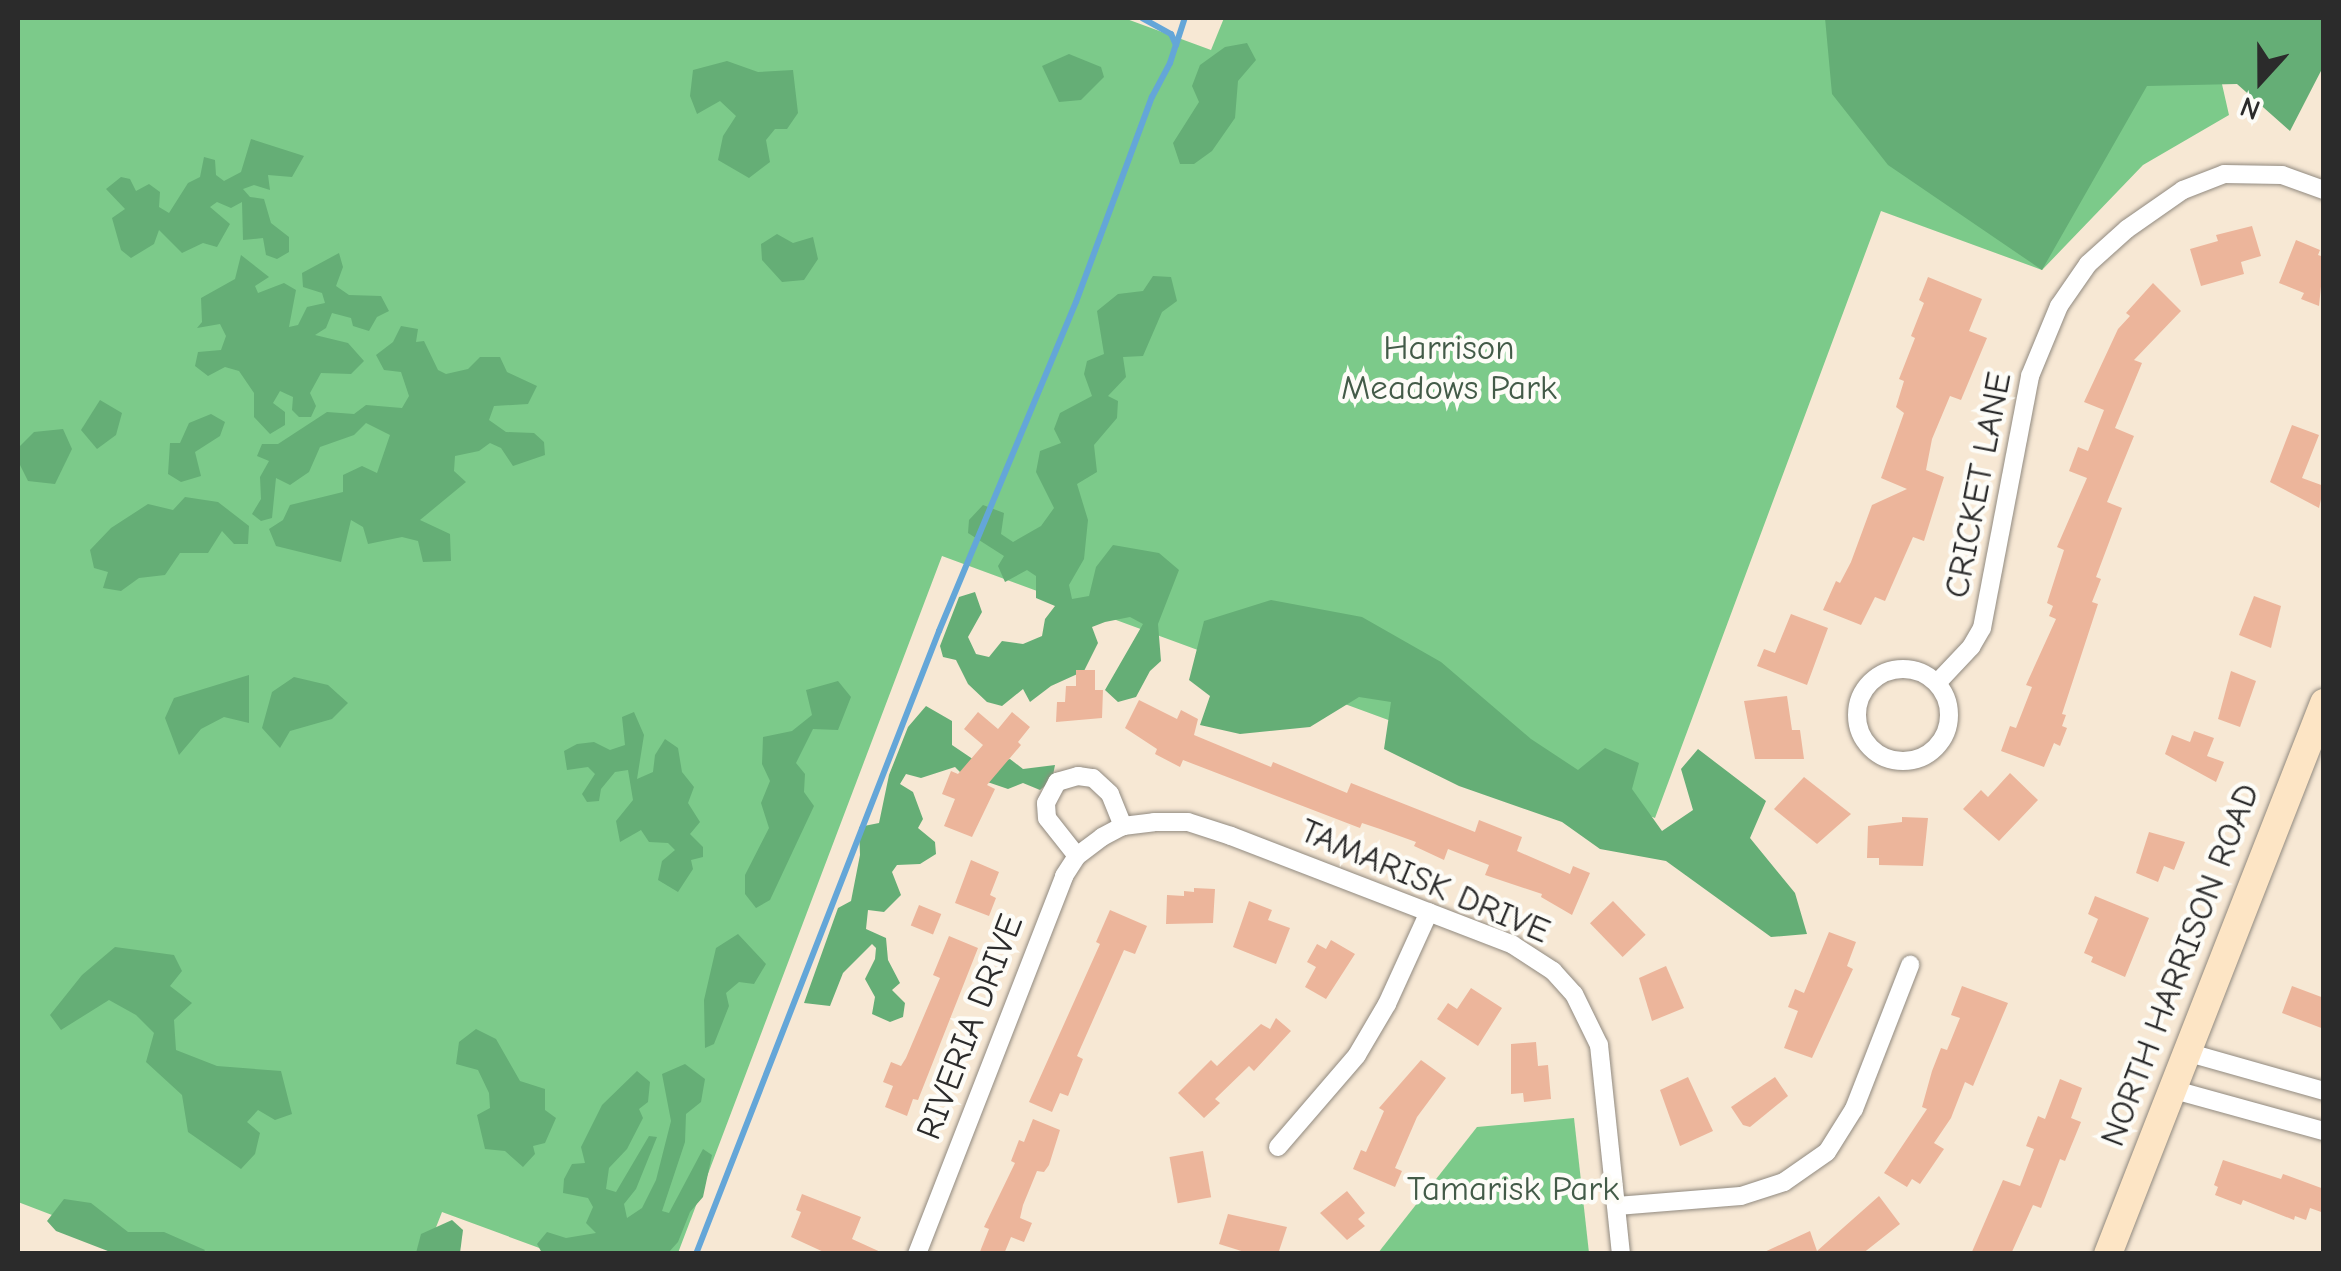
<!DOCTYPE html>
<html>
<head>
<meta charset="utf-8">
<style>
	body { margin:0 }
	#map { position:relative; width:2341px; height:1271px; overflow:hidden; background:#f7e8d4; font-family:"Comic Neue",sans-serif }
	div>[style] { position:absolute }
	.green>* { inset:0; background:#7cca8a }
	.forest>* { inset:0; background:#65ae76 }
	.stream>* { height:6px; margin:-3px; padding:0 3px; transform-origin:3px; border-radius:3px; background:#64a6d8 }
	.building>* { inset:0; background:#ecb59b; transform-origin:0 0 }
	.roads { filter:drop-shadow(0 0 2px #918a80) drop-shadow(0 0 2px #918a80) }
	.street>* { height:18px; margin:-9px; padding:0 9px; transform-origin:9px; border-radius:9px; background:#fff }
	.street>.ring { margin:-9px; padding:0; box-sizing:content-box; background:none; border:18px solid #fff; border-radius:50% }
	.secondary>* { height:28px; margin:-14px; padding:0 14px; transform-origin:14px; border-radius:14px; background:#fde5c5 }
	span { translate:-50% -50%; white-space:nowrap; text-align:center; line-height:1.15; -webkit-text-stroke:9px #fdfcf7; paint-order:stroke }
	.park-label { font-size:35px; color:#435b48 }
	.street-label { font-size:35px; color:#2b2b2b }
	.frame { position:absolute; inset:0; border:20px solid #2b2b2b; pointer-events:none }
	.north { position:absolute; left:2211px; top:30px; width:100px; height:100px; -webkit-text-stroke:8px #fdfcf7; paint-order:stroke; rotate:201deg; font-size:28px; font-weight:700; line-height:40px; text-align:center; color:#2b2b2b }
	.north::after { content:''; display:block; margin:auto; width:35px; height:45px; background:#2b2b2b; clip-path:polygon(50% 0,100% 100%,50% 72%,0 100%) }
</style>
</head>
<body>
<div id="map">
	<div class="green">
		<div style="clip-path:polygon(18px 18px,1124px 18px,1211px 50px,1224px 18px,2207px 18px,2229px 115px,2143px 165px,2042px 270px,1881px 211px,1655px 818px,942px 556px,678px 1253px,553px 1253px,442px 1212px,426px 1253px,154px 1254px,18px 1202px)"></div>
		<div style="clip-path:polygon(1574px 1118px,1589px 1253px,1378px 1253px,1477px 1127px)"></div>
	</div>
	<div class="forest">
		<div style="clip-path:polygon(1825px 18px,2323px 18px,2323px 67px,2290px 131px,2237px 84px,2147px 86px,2042px 270px,1888px 165px,1832px 94px)"></div>
		<div style="clip-path:polygon(1247px 43px,1256px 60px,1238px 81px,1235px 118px,1212px 151px,1194px 164px,1180px 164px,1173px 143px,1199px 102px,1192px 86px,1200px 65px,1225px 47px)"></div>
		<div style="clip-path:polygon(1069px 54px,1101px 67px,1104px 77px,1081px 100px,1059px 102px,1042px 66px)"></div>
		<div style="clip-path:polygon(727px 61px,758px 72px,793px 70px,798px 113px,787px 129px,775px 129px,766px 140px,770px 162px,749px 178px,718px 160px,723px 136px,736px 116px,720px 101px,697px 114px,690px 96px,693px 70px)"></div>
		<div style="clip-path:polygon(251px 139px,304px 156px,292px 177px,268px 175px,270px 190px,254px 185px,243px 189px,250px 197px,264px 199px,271px 223px,289px 237px,289px 252px,277px 259px,266px 255px,263px 238px,243px 240px,242px 202px,231px 208px,217px 202px,210px 207px,230px 224px,217px 247px,203px 243px,182px 253px,159px 230px,154px 244px,131px 258px,121px 250px,112px 218px,125px 209px,106px 189px,121px 177px,130px 179px,136px 191px,149px 184px,160px 192px,159px 207px,169px 213px,188px 183px,200px 177px,204px 157px,215px 160px,216px 175px,224px 181px,241px 172px)"></div>
		<div style="clip-path:polygon(777px 234px,793px 243px,813px 237px,818px 259px,804px 280px,782px 282px,762px 260px,761px 244px)"></div>
		<div style="clip-path:polygon(339px 253px,343px 267px,336px 286px,349px 295px,381px 296px,389px 311px,377px 317px,369px 331px,353px 326px,351px 318px,332px 313px,326px 328px,315px 335px,348px 343px,364px 361px,351px 374px,321px 373px,310px 393px,316px 406px,311px 417px,299px 417px,292px 410px,293px 397px,280px 391px,273px 403px,285px 412px,285px 425px,270px 434px,254px 417px,254px 393px,239px 371px,225px 367px,208px 376px,195px 366px,198px 352px,221px 350px,226px 336px,220px 324px,197px 328px,202px 322px,201px 298px,235px 279px,241px 255px,269px 277px,255px 286px,258px 293px,284px 283px,296px 290px,289px 327px,298px 325px,307px 307px,325px 303px,322px 293px,303px 287px,302px 273px)"></div>
		<div style="clip-path:polygon(1153px 276px,1171px 277px,1177px 301px,1162px 312px,1143px 356px,1123px 357px,1126px 377px,1108px 396px,1118px 401px,1117px 418px,1094px 445px,1097px 472px,1077px 484px,1088px 520px,1084px 559px,1069px 585px,1072px 599px,1089px 596px,1096px 567px,1113px 545px,1159px 553px,1179px 570px,1158px 624px,1161px 661px,1150px 671px,1136px 697px,1118px 702px,1105px 690px,1143px 624px,1130px 617px,1105px 622px,1092px 627px,1098px 643px,1084px 671px,1051px 686px,1030px 702px,1023px 689px,1002px 706px,987px 702px,968px 684px,956px 660px,943px 657px,940px 646px,959px 597px,975px 592px,982px 612px,968px 637px,976px 654px,989px 657px,1002px 641px,1023px 644px,1042px 636px,1045px 619px,1055px 606px,1036px 598px,1036px 576px,1027px 570px,1005px 582px,998px 566px,1004px 556px,968px 533px,969px 520px,983px 505px,1004px 513px,1001px 534px,1013px 542px,1041px 526px,1054px 508px,1036px 472px,1040px 451px,1061px 443px,1054px 429px,1060px 413px,1092px 396px,1084px 374px,1087px 361px,1104px 354px,1097px 311px,1118px 294px,1143px 291px)"></div>
		<div style="clip-path:polygon(401px 326px,418px 329px,416px 342px,424px 341px,438px 370px,446px 374px,468px 369px,480px 357px,500px 357px,507px 372px,537px 386px,528px 404px,494px 406px,489px 420px,506px 432px,534px 433px,544px 442px,545px 455px,513px 466px,501px 448px,490px 443px,479px 451px,455px 456px,454px 471px,466px 482px,420px 520px,450px 534px,451px 561px,423px 562px,418px 541px,402px 537px,368px 544px,363px 527px,351px 520px,341px 562px,276px 546px,269px 529px,283px 520px,290px 505px,343px 492px,343px 475px,362px 466px,377px 473px,390px 435px,366px 423px,354px 435px,320px 447px,309px 472px,290px 485px,276px 478px,272px 518px,261px 521px,252px 514px,261px 499px,260px 477px,269px 461px,257px 456px,262px 444px,278px 444px,327px 412px,354px 414px,366px 405px,402px 408px,409px 396px,401px 372px,384px 370px,376px 355px,393px 342px)"></div>
		<div style="clip-path:polygon(100px 400px,122px 413px,116px 435px,97px 449px,81px 430px)"></div>
		<div style="clip-path:polygon(211px 414px,225px 422px,220px 436px,195px 452px,201px 476px,181px 482px,168px 474px,170px 443px,180px 443px,189px 423px)"></div>
		<div style="clip-path:polygon(63px 429px,72px 449px,55px 484px,28px 481px,18px 461px,18px 448px,34px 432px)"></div>
		<div style="clip-path:polygon(185px 497px,218px 502px,249px 526px,248px 544px,234px 544px,222px 531px,208px 553px,180px 553px,165px 575px,139px 578px,121px 591px,103px 588px,108px 572px,94px 568px,90px 550px,111px 528px,148px 504px,173px 510px)"></div>
		<div style="clip-path:polygon(1271px 600px,1362px 617px,1441px 662px,1531px 739px,1578px 770px,1605px 748px,1639px 763px,1632px 789px,1662px 831px,1693px 810px,1681px 769px,1698px 749px,1766px 801px,1750px 838px,1795px 893px,1807px 934px,1771px 937px,1666px 861px,1600px 849px,1562px 822px,1459px 786px,1384px 749px,1391px 702px,1359px 697px,1310px 727px,1240px 734px,1200px 725px,1210px 696px,1189px 680px,1204px 621px)"></div>
		<div style="clip-path:polygon(249px 675px,249px 723px,224px 717px,201px 729px,179px 755px,165px 718px,174px 698px)"></div>
		<div style="clip-path:polygon(294px 677px,328px 685px,348px 703px,332px 719px,290px 731px,280px 748px,262px 728px,272px 692px)"></div>
		<div style="clip-path:polygon(838px 681px,851px 697px,838px 730px,813px 729px,796px 763px,805px 774px,804px 792px,814px 806px,770px 900px,756px 908px,745px 894px,745px 875px,769px 828px,761px 803px,770px 781px,762px 764px,763px 737px,792px 731px,812px 715px,806px 690px)"></div>
		<div style="clip-path:polygon(926px 706px,952px 721px,952px 745px,983px 766px,1010px 759px,1023px 769px,1055px 765px,1052px 780px,1040px 790px,1023px 783px,1008px 789px,961px 773px,955px 767px,921px 778px,906px 774px,900px 784px,913px 792px,923px 819px,918px 828px,935px 842px,936px 854px,920px 864px,897px 865px,892px 872px,901px 895px,884px 912px,868px 910px,866px 929px,886px 938px,888px 960px,900px 983px,892px 990px,905px 1003px,903px 1017px,890px 1022px,872px 1014px,875px 997px,865px 979px,875px 959px,876px 948px,872px 944px,843px 973px,830px 1006px,804px 1003px,838px 908px,851px 901px,860px 855px,859px 827px,879px 823px,889px 775px,908px 727px)"></div>
		<div style="clip-path:polygon(634px 712px,644px 735px,637px 779px,653px 772px,655px 755px,665px 739px,678px 748px,682px 772px,694px 787px,688px 803px,700px 822px,690px 834px,703px 847px,703px 857px,691px 860px,693px 869px,678px 892px,658px 880px,662px 861px,675px 850px,668px 843px,649px 842px,641px 830px,620px 842px,616px 821px,633px 800px,628px 770px,615px 772px,601px 789px,599px 801px,587px 802px,582px 794px,595px 774px,588px 767px,567px 770px,564px 751px,577px 744px,594px 742px,610px 750px,625px 745px,622px 717px)"></div>
		<div style="clip-path:polygon(738px 934px,766px 964px,754px 984px,739px 982px,726px 993px,729px 1006px,714px 1044px,705px 1048px,704px 1000px,716px 948px)"></div>
		<div style="clip-path:polygon(115px 947px,174px 955px,182px 971px,170px 986px,192px 1003px,174px 1020px,176px 1050px,217px 1066px,281px 1071px,292px 1114px,275px 1120px,258px 1110px,247px 1122px,260px 1133px,255px 1154px,241px 1169px,188px 1132px,182px 1095px,146px 1062px,154px 1033px,136px 1015px,109px 1000px,61px 1030px,50px 1015px,82px 975px)"></div>
		<div style="clip-path:polygon(476px 1029px,496px 1039px,520px 1081px,545px 1089px,545px 1110px,556px 1118px,545px 1143px,533px 1146px,535px 1154px,523px 1167px,505px 1151px,485px 1149px,477px 1115px,490px 1108px,489px 1093px,478px 1070px,456px 1064px,459px 1042px)"></div>
		<div style="clip-path:polygon(685px 1064px,705px 1079px,701px 1102px,686px 1114px,685px 1142px,662px 1211px,669px 1213px,703px 1149px,712px 1155px,703px 1197px,690px 1212px,678px 1242px,668px 1253px,542px 1253px,537px 1244px,547px 1232px,566px 1238px,596px 1233px,586px 1223px,593px 1207px,588px 1198px,563px 1193px,564px 1179px,572px 1164px,585px 1163px,581px 1147px,602px 1105px,637px 1071px,650px 1082px,648px 1102px,639px 1109px,643px 1118px,627px 1149px,609px 1168px,606px 1189px,616px 1192px,649px 1136px,657px 1137px,636px 1189px,624px 1204px,627px 1218px,642px 1208px,656px 1180px,671px 1121px,662px 1074px)"></div>
		<div style="clip-path:polygon(64px 1199px,91px 1203px,128px 1232px,164px 1232px,205px 1250px,202px 1254px,113px 1253px,56px 1231px,47px 1221px)"></div>
		<div style="clip-path:polygon(452px 1220px,463px 1230px,460px 1253px,416px 1253px,421px 1234px)"></div>
	</div>
	<div class="stream">
		<div style="left:1176px;top:45px;width:28px;rotate:-72deg"></div>
		<div style="left:696px;top:1254px;width:669px;rotate:-68.69deg"></div>
		<div style="left:939px;top:631px;width:356px;rotate:-67.4deg"></div>
		<div style="left:1076px;top:302px;width:219px;rotate:-69.7deg"></div>
		<div style="left:1152px;top:97px;width:38px;rotate:-62deg"></div>
		<div style="left:1170px;top:63px;width:19px;rotate:-72deg"></div>
		<div style="left:1176px;top:45px;width:12px;rotate:-114deg"></div>
		<div style="left:1171px;top:34px;width:33px;rotate:-151deg"></div>
	</div>
	<div class="building">
		<div style="clip-path:polygon(2252px 226px,2261px 256px,2241px 262px,2244px 274px,2201px 286px,2190px 249px,2218px 241px,2216px 235px)"></div>
		<div style="clip-path:polygon(2296px 240px,2320px 250px,2318px 255px,2324px 257px,2319px 306px,2301px 299px,2304px 293px,2279px 283px)"></div>
		<div style="clip-path:polygon(1928px 277px,1982px 299px,1969px 331px,1987px 338px,1961px 400px,1950px 396px,1932px 439px,1926px 470px,1944px 477px,1924px 541px,1913px 537px,1885px 601px,1875px 597px,1861px 625px,1823px 610px,1836px 581px,1840px 583px,1851px 562px,1872px 505px,1907px 489px,1881px 478px,1904px 413px,1896px 407px,1904px 381px,1899px 379px,1915px 338px,1911px 336px,1924px 303px,1919px 300px)"></div>
		<div style="clip-path:polygon(2153px 283px,2181px 311px,2134px 360px,2142px 363px,2115px 428px,2134px 436px,2107px 502px,2122px 508px,2096px 577px,2101px 579px,2092px 602px,2098px 604px,2062px 714px,2066px 715px,2062px 726px,2067px 728px,2060px 746px,2054px 743px,2044px 767px,2001px 751px,2010px 726px,2016px 728px,2032px 687px,2026px 685px,2056px 619px,2049px 616px,2053px 606px,2047px 603px,2064px 550px,2057px 547px,2087px 478px,2069px 471px,2078px 447px,2088px 451px,2104px 410px,2084px 402px,2118px 329px,2130px 316px,2126px 313px)"></div>
		<div style="clip-path:polygon(2292px 425px,2319px 435px,2302px 478px,2324px 486px,2319px 508px,2270px 482px)"></div>
		<div style="clip-path:polygon(2254px 596px,2281px 606px,2271px 648px,2239px 635px)"></div>
		<div style="clip-path:polygon(1791px 614px,1828px 628px,1807px 685px,1757px 666px,1764px 649px,1775px 653px)"></div>
		<div style="clip-path:polygon(1076px 670px,1095px 670px,1095px 690px,1103px 690px,1102px 718px,1056px 722px,1057px 702px,1065px 702px,1066px 686px,1076px 686px)"></div>
		<div style="clip-path:polygon(2231px 671px,2256px 681px,2240px 727px,2218px 719px)"></div>
		<div style="clip-path:polygon(1787px 696px,1792px 730px,1800px 730px,1804px 759px,1755px 759px,1744px 701px)"></div>
		<div style="clip-path:polygon(1139px 700px,1177px 719px,1181px 710px,1198px 719px,1194px 735px,1271px 767px,1273px 762px,1347px 793px,1351px 783px,1475px 832px,1479px 820px,1522px 837px,1517px 851px,1570px 874px,1573px 866px,1590px 873px,1572px 915px,1541px 897px,1542px 894px,1485px 875px,1489px 865px,1448px 849px,1444px 860px,1414px 846px,1416px 842px,1380px 829px,1362px 823px,1360px 828px,1183px 760px,1180px 767px,1155px 754px,1157px 749px,1125px 728px)"></div>
		<div style="clip-path:polygon(978px 712px,998px 729px,1012px 712px,1030px 727px,1018px 742px,1021px 745px,987px 785px,995px 789px,972px 837px,944px 826px,955px 799px,942px 794px,951px 771px,958px 774px,983px 745px,964px 729px)"></div>
		<div style="clip-path:polygon(2194px 731px,2214px 738px,2207px 756px,2224px 762px,2216px 782px,2165px 754px,2172px 735px,2190px 742px)"></div>
		<div style="clip-path:polygon(2010px 773px,2038px 800px,1999px 841px,1963px 809px,1981px 790px,1988px 797px)"></div>
		<div style="clip-path:polygon(1804px 777px,1851px 814px,1817px 844px,1774px 809px)"></div>
		<div style="clip-path:polygon(1902px 817px,1928px 818px,1923px 866px,1879px 865px,1879px 858px,1867px 858px,1868px 826px,1902px 822px)"></div>
		<div style="clip-path:polygon(2149px 832px,2185px 842px,2174px 870px,2164px 866px,2158px 882px,2136px 873px)"></div>
		<div style="clip-path:polygon(971px 860px,999px 872px,990px 895px,996px 898px,989px 916px,955px 903px)"></div>
		<div style="clip-path:polygon(1194px 888px,1215px 889px,1213px 923px,1166px 924px,1167px 895px,1184px 896px,1184px 891px,1194px 892px)"></div>
		<div style="clip-path:polygon(2095px 896px,2149px 918px,2125px 977px,2091px 962px,2093px 957px,2084px 953px,2098px 919px,2088px 914px)"></div>
		<div style="clip-path:polygon(1249px 901px,1272px 910px,1268px 920px,1290px 928px,1276px 964px,1233px 947px)"></div>
		<div style="left:1613px;top:901px;width:47px;height:32px;rotate:46deg"></div>
		<div style="left:919px;top:905px;width:24px;height:22px;rotate:22deg"></div>
		<div style="clip-path:polygon(1110px 910px,1147px 926px,1135px 954px,1124px 950px,1077px 1056px,1083px 1059px,1068px 1096px,1060px 1093px,1052px 1112px,1029px 1102px,1100px 944px,1096px 942px)"></div>
		<div style="clip-path:polygon(1829px 932px,1856px 942px,1847px 966px,1853px 969px,1812px 1058px,1784px 1048px,1798px 1011px,1788px 1007px,1795px 989px,1804px 993px)"></div>
		<div style="clip-path:polygon(949px 936px,978px 948px,918px 1100px,913px 1099px,907px 1116px,885px 1107px,893px 1086px,883px 1082px,891px 1062px,901px 1066px,906px 1058px,940px 978px,933px 975px)"></div>
		<div style="clip-path:polygon(1331px 940px,1355px 954px,1326px 999px,1305px 987px,1316px 967px,1307px 962px,1317px 944px,1326px 949px)"></div>
		<div style="clip-path:polygon(1666px 966px,1684px 1008px,1652px 1021px,1639px 978px)"></div>
		<div style="clip-path:polygon(1962px 986px,2008px 1003px,1973px 1086px,1965px 1082px,1951px 1118px,1934px 1143px,1944px 1149px,1920px 1184px,1912px 1179px,1907px 1187px,1884px 1173px,1927px 1109px,1922px 1107px,1932px 1071px,1941px 1048px,1947px 1050px,1960px 1018px,1951px 1015px)"></div>
		<div style="clip-path:polygon(2292px 986px,2324px 998px,2324px 1029px,2282px 1013px)"></div>
		<div style="clip-path:polygon(1471px 988px,1502px 1008px,1478px 1046px,1437px 1019px,1448px 1003px,1457px 1009px)"></div>
		<div style="clip-path:polygon(1276px 1018px,1291px 1031px,1254px 1071px,1249px 1066px,1215px 1099px,1220px 1103px,1204px 1118px,1178px 1093px,1211px 1060px,1217px 1066px,1261px 1024px,1270px 1029px)"></div>
		<div style="clip-path:polygon(1536px 1042px,1538px 1066px,1548px 1065px,1551px 1099px,1524px 1102px,1523px 1093px,1511px 1094px,1511px 1044px)"></div>
		<div style="clip-path:polygon(1421px 1060px,1446px 1078px,1417px 1117px,1395px 1168px,1402px 1171px,1395px 1187px,1353px 1169px,1361px 1150px,1366px 1152px,1384px 1111px,1379px 1108px)"></div>
		<div style="clip-path:polygon(1688px 1077px,1713px 1131px,1680px 1146px,1660px 1090px)"></div>
		<div style="clip-path:polygon(1775px 1077px,1788px 1096px,1750px 1127px,1743px 1125px,1731px 1107px)"></div>
		<div style="clip-path:polygon(2060px 1079px,2082px 1088px,2071px 1118px,2081px 1122px,2065px 1161px,2060px 1159px,2041px 1208px,2033px 1205px,2011px 1254px,1971px 1254px,2003px 1180px,2020px 1186px,2034px 1149px,2026px 1146px,2038px 1116px,2045px 1119px)"></div>
		<div style="clip-path:polygon(1033px 1119px,1060px 1130px,1049px 1165px,1044px 1172px,1037px 1171px,1023px 1205px,1020px 1218px,1032px 1223px,1024px 1242px,1011px 1237px,1004px 1254px,979px 1254px,989px 1229px,984px 1227px,1015px 1163px,1011px 1161px,1019px 1140px,1024px 1142px)"></div>
		<div style="left:1203px;top:1151px;width:47px;height:34px;rotate:80deg"></div>
		<div style="clip-path:polygon(2223px 1160px,2281px 1179px,2283px 1174px,2324px 1189px,2324px 1213px,2310px 1208px,2306px 1220px,2295px 1216px,2294px 1220px,2243px 1200px,2241px 1205px,2215px 1195px,2218px 1187px,2214px 1185px)"></div>
		<div style="clip-path:polygon(1347px 1191px,1365px 1213px,1358px 1219px,1365px 1226px,1347px 1240px,1320px 1213px)"></div>
		<div style="clip-path:polygon(802px 1194px,861px 1217px,852px 1239px,885px 1254px,828px 1254px,791px 1237px,801px 1212px,796px 1210px)"></div>
		<div style="clip-path:polygon(1879px 1196px,1900px 1224px,1862px 1254px,1760px 1254px,1810px 1231px,1817px 1251px)"></div>
		<div style="clip-path:polygon(1228px 1214px,1287px 1227px,1278px 1254px,1251px 1254px,1219px 1244px)"></div>
	</div>
	<div class="roads">
		<div class="street">
			<div class="ring" style="left:1857px;top:669px;width:74px;height:74px"></div>
			<div style="left:1937px;top:683px;width:50px;rotate:-46.6deg"></div>
			<div style="left:1971px;top:647px;width:22px;rotate:-60deg"></div>
			<div style="left:1982px;top:628px;width:257px;rotate:-79.2deg"></div>
			<div style="left:2030px;top:376px;width:76px;rotate:-67.5deg"></div>
			<div style="left:2059px;top:306px;width:51px;rotate:-55.4deg"></div>
			<div style="left:2088px;top:264px;width:52px;rotate:-41.9deg"></div>
			<div style="left:2127px;top:229px;width:68px;rotate:-34.9deg"></div>
			<div style="left:2183px;top:190px;width:44px;rotate:-21.3deg"></div>
			<div style="left:2224px;top:174px;width:58px;rotate:1deg"></div>
			<div style="left:2282px;top:175px;width:45px;rotate:19.7deg"></div>
			<div style="left:1077px;top:856px;width:48px;rotate:-128.3deg"></div>
			<div style="left:1047px;top:818px;width:15px;rotate:-94deg"></div>
			<div style="left:1046px;top:803px;width:24px;rotate:-62deg"></div>
			<div style="left:1057px;top:782px;width:22px;rotate:-16deg"></div>
			<div style="left:1078px;top:776px;width:15px;rotate:8deg"></div>
			<div style="left:1093px;top:778px;width:23px;rotate:43deg"></div>
			<div style="left:1110px;top:794px;width:35px;rotate:68deg"></div>
			<div style="left:2186px;top:1052px;width:143px;rotate:15.8deg"></div>
			<div style="left:2171px;top:1089px;width:159px;rotate:15.4deg"></div>
			<div style="left:1278px;top:1147px;width:121px;rotate:-49.3deg"></div>
			<div style="left:1357px;top:1055px;width:59px;rotate:-59.5deg"></div>
			<div style="left:1387px;top:1004px;width:101px;rotate:-65.5deg"></div>
			<div style="left:1617px;top:1206px;width:124px;rotate:-4.6deg"></div>
			<div style="left:1741px;top:1196px;width:45px;rotate:-18deg"></div>
			<div style="left:1784px;top:1182px;width:52px;rotate:-34.9deg"></div>
			<div style="left:1827px;top:1152px;width:51px;rotate:-57.9deg"></div>
			<div style="left:1854px;top:1109px;width:155px;rotate:-68.7deg"></div>
			<div style="left:917px;top:1254px;width:406px;rotate:-68.7deg"></div>
			<div style="left:1064px;top:876px;width:24px;rotate:-57deg"></div>
			<div style="left:1077px;top:856px;width:31px;rotate:-37deg"></div>
			<div style="left:1102px;top:837px;width:24px;rotate:-28deg"></div>
			<div style="left:1123px;top:826px;width:31px;rotate:-7deg"></div>
			<div style="left:1154px;top:822px;width:34px"></div>
			<div style="left:1188px;top:822px;width:45px;rotate:18deg"></div>
			<div style="left:1231px;top:836px;width:302px;rotate:21.1deg"></div>
			<div style="left:1513px;top:945px;width:48px;rotate:33deg"></div>
			<div style="left:1553px;top:971px;width:31px;rotate:48deg"></div>
			<div style="left:1574px;top:994px;width:57px;rotate:63.9deg"></div>
			<div style="left:1599px;top:1045px;width:210px;rotate:84deg"></div>
		</div>
		<div class="secondary">
			<div style="left:2108px;top:1254px;width:592px;rotate:-68.59deg"></div>
		</div>
	</div>
	<div class="park-label">
		<span style="left:1449px;top:368px">Harrison<br>Meadows Park</span>
		<span style="left:1513px;top:1189px">Tamarisk Park</span>
	</div>
	<div class="street-label">
		<span style="left:1978px;top:485px;rotate:-79deg">CRICKET LANE</span>
		<span style="left:1425px;top:881px;rotate:23deg">TAMARISK DRIVE</span>
		<span style="left:2180px;top:965px;rotate:-69deg">NORTH HARRISON ROAD</span>
		<span style="left:970px;top:1027px;rotate:-69deg">RIVERIA DRIVE</span>
	</div>
	<div class="frame"></div>
	<div class="north">N</div>
</div>
</body>
</html>
